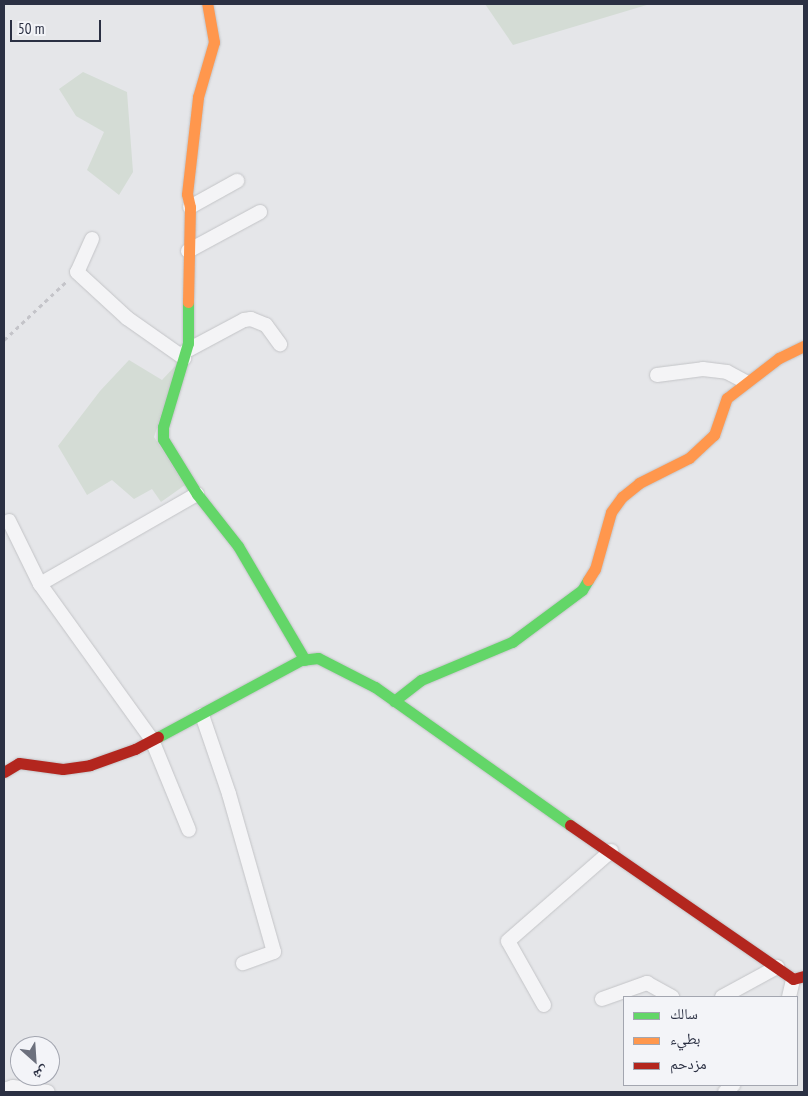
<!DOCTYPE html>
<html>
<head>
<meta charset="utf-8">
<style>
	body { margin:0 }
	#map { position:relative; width:808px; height:1096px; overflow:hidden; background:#e5e6e9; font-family:"PT Sans Narrow","Noto Naskh Arabic",sans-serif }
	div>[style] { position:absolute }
	.green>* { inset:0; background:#d4dcd5 }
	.path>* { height:2.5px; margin-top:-1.25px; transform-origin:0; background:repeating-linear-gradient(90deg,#c4c4c9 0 4px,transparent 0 8px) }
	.roads { filter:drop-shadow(0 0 1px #c3c4c7) drop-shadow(0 0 1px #c3c4c7) }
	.street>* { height:14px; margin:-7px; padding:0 7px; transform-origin:7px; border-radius:7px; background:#f4f4f6 }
	.fast>* { height:11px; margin:-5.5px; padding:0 5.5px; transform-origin:5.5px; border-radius:5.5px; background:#63d668 }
	.slow>* { height:11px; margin:-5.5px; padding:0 5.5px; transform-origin:5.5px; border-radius:5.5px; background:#ff974d }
	.jam>* { height:11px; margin:-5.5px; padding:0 5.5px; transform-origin:5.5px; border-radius:5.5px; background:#b3261e }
	span { translate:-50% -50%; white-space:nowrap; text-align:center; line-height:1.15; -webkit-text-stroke:4px #f3f4f8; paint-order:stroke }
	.frame { position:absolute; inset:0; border:5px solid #2b3043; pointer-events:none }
	.legend { position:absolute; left:623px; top:996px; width:175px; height:90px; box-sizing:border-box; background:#f3f4f8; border:1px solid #a3a6b0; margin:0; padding:6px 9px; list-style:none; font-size:15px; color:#2b3043 }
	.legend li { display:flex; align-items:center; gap:10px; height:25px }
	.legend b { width:25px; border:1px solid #a3a6b0 }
	.north { position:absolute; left:10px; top:1036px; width:50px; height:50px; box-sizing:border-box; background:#f3f4f8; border:1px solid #a3a6b0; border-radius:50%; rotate:154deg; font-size:14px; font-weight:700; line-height:20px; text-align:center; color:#2b3043 }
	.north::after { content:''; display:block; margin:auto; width:18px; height:22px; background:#6c707d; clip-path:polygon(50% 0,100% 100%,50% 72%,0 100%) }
	.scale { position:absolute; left:10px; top:20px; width:91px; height:22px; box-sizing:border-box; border:2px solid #2b3043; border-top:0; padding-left:6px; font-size:15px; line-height:18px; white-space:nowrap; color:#2b3043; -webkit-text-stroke:4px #f3f4f8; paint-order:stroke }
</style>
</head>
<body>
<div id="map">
	<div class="green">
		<div style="clip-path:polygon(485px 4px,650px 4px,513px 45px)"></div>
		<div style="clip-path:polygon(83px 72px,127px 92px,133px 172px,119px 195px,87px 170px,104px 132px,76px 116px,59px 89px)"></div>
		<div style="clip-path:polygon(129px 360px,162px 380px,178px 363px,154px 437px,185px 485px,161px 502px,152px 489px,134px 499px,112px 480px,87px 495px,58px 446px,100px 391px)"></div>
	</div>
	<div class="path">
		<div style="left:4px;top:340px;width:88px;rotate:-43.2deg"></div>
	</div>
	<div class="roads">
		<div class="street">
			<div style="left:190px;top:207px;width:54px;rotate:-29deg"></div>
			<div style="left:92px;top:239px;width:36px;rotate:114deg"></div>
			<div style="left:77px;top:272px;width:68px;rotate:42.6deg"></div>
			<div style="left:127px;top:318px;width:70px;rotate:35.1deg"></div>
			<div style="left:188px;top:251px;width:82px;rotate:-28.4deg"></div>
			<div style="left:186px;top:351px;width:66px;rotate:-28.1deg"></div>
			<div style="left:244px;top:320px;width:7px;rotate:-8deg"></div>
			<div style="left:251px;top:319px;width:16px;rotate:22deg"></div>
			<div style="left:266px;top:325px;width:24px;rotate:54deg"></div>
			<div style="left:657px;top:375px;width:46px;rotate:-7.4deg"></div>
			<div style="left:703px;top:369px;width:24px;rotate:7deg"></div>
			<div style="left:727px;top:372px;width:21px;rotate:28deg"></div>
			<div style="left:9px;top:521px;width:70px;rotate:63.8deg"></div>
			<div style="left:40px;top:584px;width:181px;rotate:-29.8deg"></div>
			<div style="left:40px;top:584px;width:192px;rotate:54.3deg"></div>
			<div style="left:152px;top:740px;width:97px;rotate:67.7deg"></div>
			<div style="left:202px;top:715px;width:83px;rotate:71.1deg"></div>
			<div style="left:229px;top:794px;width:164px;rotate:74.1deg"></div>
			<div style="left:274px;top:952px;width:33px;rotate:160deg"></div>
			<div style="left:722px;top:997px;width:63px;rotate:-28.6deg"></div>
			<div style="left:789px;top:997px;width:18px;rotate:-77deg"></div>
			<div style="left:602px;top:999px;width:48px;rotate:-19.6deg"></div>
			<div style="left:647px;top:983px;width:29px;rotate:29deg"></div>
			<div style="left:544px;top:1005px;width:73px;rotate:-119.4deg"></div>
			<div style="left:508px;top:941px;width:137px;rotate:-41.1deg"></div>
			<div style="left:4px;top:1090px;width:9px;rotate:-18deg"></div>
			<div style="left:13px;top:1087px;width:35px;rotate:8deg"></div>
			<div style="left:725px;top:1092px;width:11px;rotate:-41deg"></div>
		</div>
		<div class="fast">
			<div style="left:188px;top:302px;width:41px;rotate:90deg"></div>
			<div style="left:188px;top:343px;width:88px;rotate:106.6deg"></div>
			<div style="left:163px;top:427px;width:12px;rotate:90deg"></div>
			<div style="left:163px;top:439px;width:65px;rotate:58.3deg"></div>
			<div style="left:197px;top:494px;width:66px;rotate:51.7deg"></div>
			<div style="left:238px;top:546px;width:132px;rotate:59.6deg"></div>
			<div style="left:394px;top:701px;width:34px;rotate:-38deg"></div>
			<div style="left:421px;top:680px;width:99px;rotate:-22.7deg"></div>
			<div style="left:512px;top:642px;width:87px;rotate:-36.6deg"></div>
			<div style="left:582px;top:590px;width:12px;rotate:-59deg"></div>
			<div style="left:158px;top:737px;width:162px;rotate:-28.3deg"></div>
			<div style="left:301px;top:660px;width:17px;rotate:-7deg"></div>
			<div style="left:318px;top:658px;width:64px;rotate:27deg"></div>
			<div style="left:375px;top:687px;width:239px;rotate:35.3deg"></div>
		</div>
		<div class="slow">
			<div style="left:188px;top:302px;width:95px;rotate:-88.8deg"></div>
			<div style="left:190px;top:207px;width:13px;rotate:-103deg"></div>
			<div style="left:187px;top:194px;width:98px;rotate:-83.5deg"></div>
			<div style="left:198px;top:97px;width:57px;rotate:-73.8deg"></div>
			<div style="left:214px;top:42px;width:39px;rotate:-100deg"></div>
			<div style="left:588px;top:580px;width:13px;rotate:-58deg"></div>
			<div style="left:595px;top:569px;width:59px;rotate:-74.3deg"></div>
			<div style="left:611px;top:512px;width:19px;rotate:-54deg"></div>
			<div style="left:622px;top:497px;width:22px;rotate:-39deg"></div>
			<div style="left:639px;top:483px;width:56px;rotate:-26.6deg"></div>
			<div style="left:689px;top:458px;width:34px;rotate:-43deg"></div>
			<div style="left:714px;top:435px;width:39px;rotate:-71deg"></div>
			<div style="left:727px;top:398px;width:66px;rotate:-37.6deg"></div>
			<div style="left:779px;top:358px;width:28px;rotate:-26deg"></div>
		</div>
		<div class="jam">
			<div style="left:4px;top:772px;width:17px;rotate:-31deg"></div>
			<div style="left:19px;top:763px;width:44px;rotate:7.8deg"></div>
			<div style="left:63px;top:769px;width:27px;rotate:-8deg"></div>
			<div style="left:90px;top:765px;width:48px;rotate:-19.6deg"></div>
			<div style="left:135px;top:749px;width:26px;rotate:-28deg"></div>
			<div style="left:570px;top:825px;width:271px;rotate:34.6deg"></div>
			<div style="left:793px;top:979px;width:11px;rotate:-15deg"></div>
		</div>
	</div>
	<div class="frame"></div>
	<ul class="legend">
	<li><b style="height:6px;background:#63d668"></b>سالك</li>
	<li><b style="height:6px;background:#ff974d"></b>بطيء</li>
	<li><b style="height:6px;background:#b3261e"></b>مزدحم</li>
	</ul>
	<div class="north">ش</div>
	<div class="scale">50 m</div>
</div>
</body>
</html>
